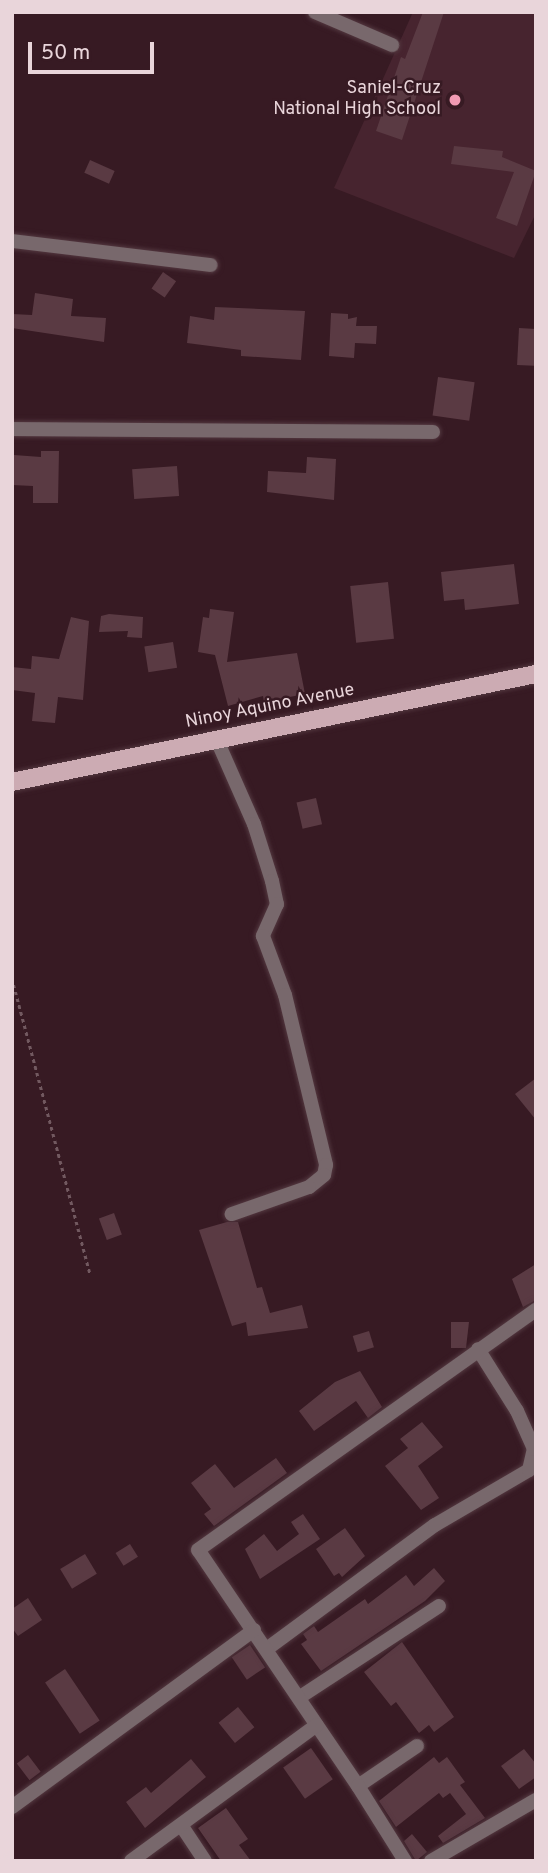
<!DOCTYPE html>
<html>
<head>
<meta charset="utf-8">
<style>
	body { margin:0 }
	#map { position:relative; width:548px; height:1873px; overflow:hidden; background:#371a23; font-family:Overpass,sans-serif }
	div>[style] { position:absolute }
	.built>* { inset:0; background:#47242f }
	.building>* { inset:0; background:#5a3a43; transform-origin:0 0 }
	.path>* { height:2.5px; margin-top:-1.25px; transform-origin:0; background:repeating-linear-gradient(90deg,#725960 0 3.5px,transparent 0 7px) }
	.roads { filter:drop-shadow(0 0 2px #533840) drop-shadow(0 0 2px #533840) }
	.minor>* { height:14px; margin:-7px; padding:0 7px; transform-origin:7px; border-radius:7px; background:#78686c }
	.primary>* { height:18px; margin:-9px; padding:0 9px; transform-origin:9px; border-radius:9px; background:#ccabb3 }
	.dots>* { width:19px; height:19px; translate:-50% -50%; box-sizing:border-box; border:4px solid #371a23; border-radius:50% }
	span { translate:-50% -50%; white-space:nowrap; text-align:center; line-height:1.15; -webkit-text-stroke:5px #371a23; paint-order:stroke }
	.poi-label { font-size:18px; color:#e9d5da }
	.right { translate:-100% -50%; text-align:right }
	.street-label { font-size:18px; color:#e9d5da }
	.frame { position:absolute; inset:0; border:14px solid #e9d5da; pointer-events:none }
	.scale { position:absolute; left:28px; top:42px; width:126px; height:32px; box-sizing:border-box; border:4px solid #e9d5da; border-top:0; padding-left:9px; font-size:21px; line-height:24px; white-space:nowrap; color:#e9d5da; -webkit-text-stroke:5px #371a23; paint-order:stroke }
</style>
</head>
<body>
<div id="map">
	<div class="built">
		<div style="clip-path:polygon(413px 12px,536px 12px,536px 213px,514px 258px,334px 188px)"></div>
	</div>
	<div class="building">
		<div style="clip-path:polygon(423px 12px,444px 12px,402px 140px,376px 131px,401px 57px,405px 59px)"></div>
		<div style="clip-path:polygon(454px 146px,503px 151px,502px 157px,536px 171px,517px 226px,496px 218px,514px 172px,451px 164px)"></div>
		<div style="left:90px;top:160px;width:27px;height:14px;rotate:24deg"></div>
		<div style="left:163px;top:272px;width:16px;height:20px;rotate:35deg"></div>
		<div style="clip-path:polygon(35px 293px,73px 299px,71px 316px,106px 318px,104px 342px,12px 328px,12px 314px,32px 315px)"></div>
		<div style="clip-path:polygon(215px 307px,305px 311px,301px 360px,241px 356px,241px 350px,187px 343px,190px 316px,214px 320px)"></div>
		<div style="clip-path:polygon(331px 313px,348px 314px,348px 319px,357px 317px,356px 326px,377px 326px,376px 344px,355px 343px,354px 358px,329px 356px)"></div>
		<div style="left:519px;top:328px;width:17px;height:37px;rotate:3deg"></div>
		<div style="left:438px;top:377px;width:37px;height:39px;rotate:8deg"></div>
		<div style="clip-path:polygon(41px 451px,59px 451px,58px 503px,33px 503px,33px 486px,12px 485px,14px 455px,41px 457px)"></div>
		<div style="clip-path:polygon(307px 457px,336px 459px,334px 500px,267px 492px,268px 471px,306px 473px)"></div>
		<div style="left:177px;top:466px;width:30px;height:45px;rotate:86deg"></div>
		<div style="clip-path:polygon(514px 564px,519px 604px,465px 610px,464px 599px,444px 601px,441px 572px)"></div>
		<div style="left:388px;top:582px;width:57px;height:38px;rotate:84deg"></div>
		<div style="clip-path:polygon(210px 609px,234px 612px,227px 662px,297px 653px,305px 694px,264px 702px,263px 696px,228px 706px,215px 655px,198px 652px,203px 617px,209px 618px)"></div>
		<div style="clip-path:polygon(109px 614px,143px 617px,142px 638px,127px 637px,128px 631px,99px 632px,101px 616px)"></div>
		<div style="clip-path:polygon(71px 617px,89px 621px,83px 700px,58px 697px,55px 723px,32px 721px,35px 693px,12px 690px,12px 667px,31px 669px,32px 656px,59px 659px)"></div>
		<div style="left:173px;top:642px;width:26px;height:29px;rotate:81deg"></div>
		<div style="left:316px;top:798px;width:27px;height:20px;rotate:77deg"></div>
		<div style="clip-path:polygon(536px 1078px,536px 1120px,515px 1094px)"></div>
		<div style="left:114px;top:1213px;width:23px;height:16px;rotate:70deg"></div>
		<div style="clip-path:polygon(227px 1222px,238px 1222px,257px 1288px,262px 1287px,270px 1313px,302px 1305px,308px 1328px,248px 1336px,246px 1322px,232px 1326px,199px 1230px)"></div>
		<div style="clip-path:polygon(536px 1264px,536px 1300px,523px 1307px,512px 1279px)"></div>
		<div style="clip-path:polygon(451px 1322px,469px 1322px,466px 1348px,451px 1348px)"></div>
		<div style="left:369px;top:1331px;width:17px;height:17px;rotate:73deg"></div>
		<div style="clip-path:polygon(360px 1371px,382px 1407px,368px 1418px,356px 1401px,314px 1431px,299px 1411px,335px 1382px)"></div>
		<div style="clip-path:polygon(422px 1422px,443px 1447px,418px 1466px,439px 1498px,421px 1510px,385px 1466px,408px 1448px,400px 1439px)"></div>
		<div style="clip-path:polygon(276px 1458px,287px 1473px,214px 1526px,204px 1514px,211px 1509px,191px 1483px,215px 1464px,234px 1488px)"></div>
		<div style="clip-path:polygon(303px 1514px,320px 1539px,260px 1579px,245px 1549px,264px 1534px,277px 1551px,299px 1534px,291px 1522px)"></div>
		<div style="clip-path:polygon(345px 1528px,365px 1556px,342px 1577px,339px 1573px,334px 1576px,316px 1549px)"></div>
		<div style="left:130px;top:1544px;width:15px;height:17px;rotate:58deg"></div>
		<div style="left:85px;top:1554px;width:23px;height:29px;rotate:59deg"></div>
		<div style="clip-path:polygon(434px 1568px,445px 1581px,425px 1601px,321px 1671px,301px 1644px,307px 1640px,303px 1634px,314px 1626px,318px 1632px,365px 1599px,368px 1604px,406px 1575px,414px 1586px)"></div>
		<div style="clip-path:polygon(28px 1598px,42px 1620px,18px 1636px,12px 1628px,12px 1609px)"></div>
		<div style="clip-path:polygon(402px 1642px,454px 1717px,434px 1732px,429px 1725px,419px 1733px,396px 1702px,391px 1706px,364px 1672px)"></div>
		<div style="left:250px;top:1645px;width:27px;height:22px;rotate:56deg"></div>
		<div style="left:65px;top:1669px;width:62px;height:24px;rotate:56deg"></div>
		<div style="left:238px;top:1707px;width:26px;height:25px;rotate:51deg"></div>
		<div style="left:311px;top:1748px;width:38px;height:34px;rotate:55deg"></div>
		<div style="clip-path:polygon(524px 1749px,536px 1764px,536px 1777px,519px 1789px,501px 1766px)"></div>
		<div style="left:28px;top:1755px;width:21px;height:14px;rotate:53deg"></div>
		<div style="clip-path:polygon(434px 1757px,439px 1763px,447px 1757px,465px 1782px,460px 1785px,485px 1818px,443px 1843px,438px 1836px,466px 1814px,450px 1793px,443px 1798px,439px 1793px,396px 1827px,379px 1801px)"></div>
		<div style="clip-path:polygon(191px 1759px,206px 1777px,145px 1828px,126px 1802px,146px 1787px,151px 1793px)"></div>
		<div style="clip-path:polygon(226px 1808px,248px 1839px,239px 1845px,251px 1861px,221px 1861px,198px 1828px)"></div>
		<div style="clip-path:polygon(412px 1834px,427px 1852px,416px 1861px,404px 1841px)"></div>
	</div>
	<div class="path">
		<div style="left:12px;top:978px;width:306px;rotate:75.2deg"></div>
	</div>
	<div class="roads">
		<div class="minor">
			<div style="left:315px;top:12px;width:84px;rotate:23.2deg"></div>
			<div style="left:12px;top:241px;width:200px;rotate:6.9deg"></div>
			<div style="left:12px;top:429px;width:421px;rotate:0.4deg"></div>
			<div style="left:216px;top:738px;width:94px;rotate:66.2deg"></div>
			<div style="left:254px;top:824px;width:60px;rotate:72.5deg"></div>
			<div style="left:272px;top:881px;width:24px;rotate:78deg"></div>
			<div style="left:277px;top:904px;width:35px;rotate:114deg"></div>
			<div style="left:263px;top:936px;width:63px;rotate:69.6deg"></div>
			<div style="left:285px;top:995px;width:175px;rotate:76.4deg"></div>
			<div style="left:326px;top:1165px;width:10px;rotate:101deg"></div>
			<div style="left:324px;top:1175px;width:19px;rotate:141deg"></div>
			<div style="left:309px;top:1187px;width:82px;rotate:160.7deg"></div>
			<div style="left:268px;top:1648px;width:207px;rotate:-36.4deg"></div>
			<div style="left:435px;top:1525px;width:109px;rotate:-30.3deg"></div>
			<div style="left:529px;top:1470px;width:22px;rotate:-77deg"></div>
			<div style="left:534px;top:1449px;width:42px;rotate:-114.1deg"></div>
			<div style="left:517px;top:1411px;width:73px;rotate:-122.2deg"></div>
			<div style="left:300px;top:1697px;width:166px;rotate:-33.2deg"></div>
			<div style="left:417px;top:1746px;width:71px;rotate:145.9deg"></div>
			<div style="left:358px;top:1786px;width:285px;rotate:-124.1deg"></div>
			<div style="left:198px;top:1550px;width:415px;rotate:-35.4deg"></div>
			<div style="left:358px;top:1786px;width:89px;rotate:57.9deg"></div>
			<div style="left:12px;top:1807px;width:300px;rotate:-36.2deg"></div>
			<div style="left:181px;top:1825px;width:43px;rotate:56.3deg"></div>
			<div style="left:131px;top:1861px;width:230px;rotate:-36.2deg"></div>
			<div style="left:431px;top:1861px;width:121px;rotate:-30.2deg"></div>
		</div>
		<div class="primary">
			<div style="left:12px;top:782px;width:535px;rotate:-11.65deg"></div>
		</div>
	</div>
	<div class="dots">
		<div style="left:455px;top:100px;background:#f19ab3"></div>
	</div>
	<div class="poi-label">
		<span class="right" style="left:441px;top:100px">Saniel-Cruz<br>National High School</span>
	</div>
	<div class="street-label">
		<span style="left:270px;top:707px;rotate:-11deg">Ninoy Aquino Avenue</span>
	</div>
	<div class="frame"></div>
	<div class="scale">50 m</div>
</div>
</body>
</html>
